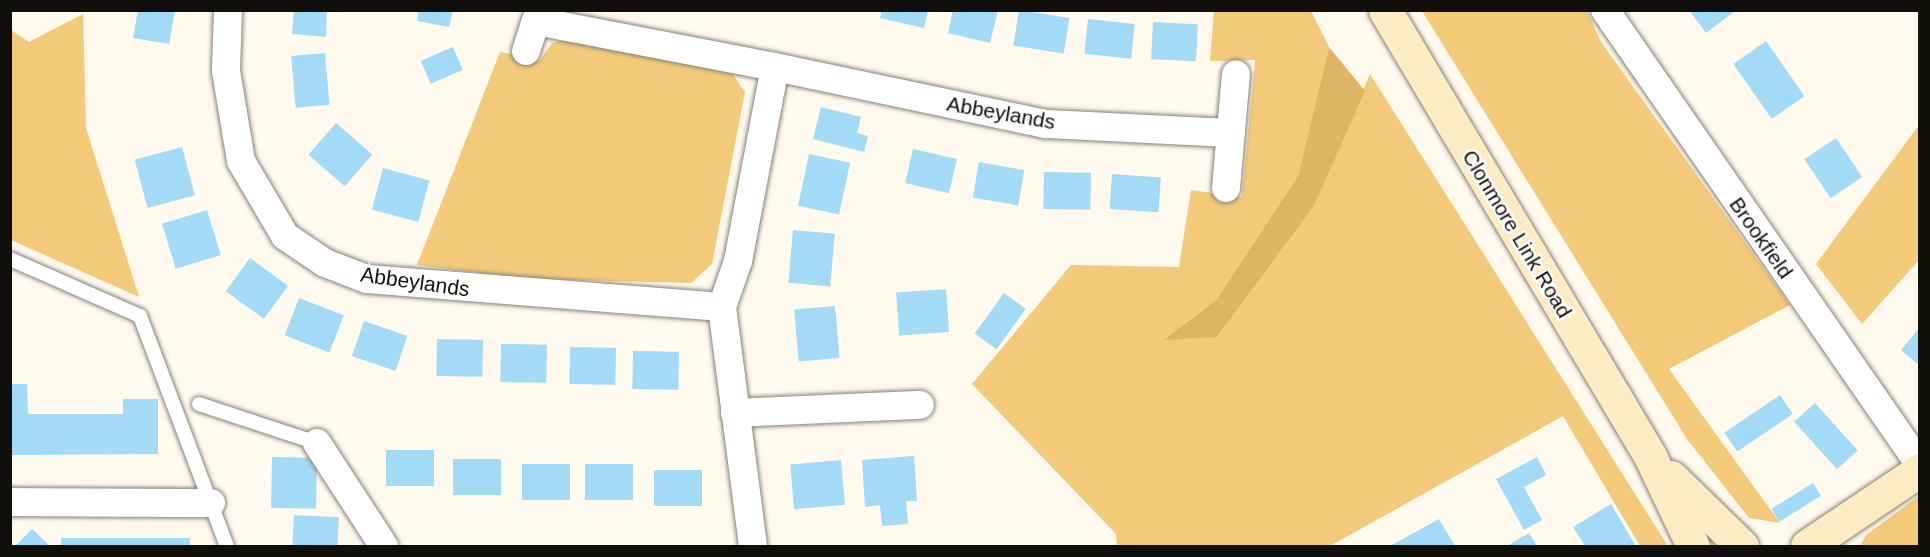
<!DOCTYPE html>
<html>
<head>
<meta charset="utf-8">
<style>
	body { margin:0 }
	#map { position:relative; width:1930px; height:557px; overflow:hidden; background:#fff9ee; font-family:Helvetica,sans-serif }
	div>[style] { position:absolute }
	.green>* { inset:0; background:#f2ca7a }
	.forest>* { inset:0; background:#deb562 }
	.building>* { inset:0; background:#a3daf5; transform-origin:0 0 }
	.roads { filter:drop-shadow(0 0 2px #868177) drop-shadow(0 0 2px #868177) }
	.lane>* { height:14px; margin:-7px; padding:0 7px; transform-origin:7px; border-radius:7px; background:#fff }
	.street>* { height:28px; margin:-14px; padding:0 14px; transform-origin:14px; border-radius:14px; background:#fff }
	.secondary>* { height:33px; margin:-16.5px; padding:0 16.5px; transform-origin:16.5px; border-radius:16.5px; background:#fcebc3 }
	span { translate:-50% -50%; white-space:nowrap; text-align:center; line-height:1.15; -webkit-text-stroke:5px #fff; paint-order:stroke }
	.street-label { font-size:21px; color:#110f0b }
	.frame { position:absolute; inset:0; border:12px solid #110f0b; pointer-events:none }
</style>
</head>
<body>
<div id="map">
	<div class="green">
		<div style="clip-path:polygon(1214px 11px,1311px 11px,1329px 47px,1298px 176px,1216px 300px,1164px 339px,1217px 337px,1314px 206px,1370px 74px,1668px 546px,1640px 546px,1563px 416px,1330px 546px,1117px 546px,1116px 534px,972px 384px,1071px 265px,1179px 267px,1191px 190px,1242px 197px,1255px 60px,1210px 61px)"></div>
		<div style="clip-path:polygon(1422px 11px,1587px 11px,1601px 42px,1790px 305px,1669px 369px,1780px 523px,1749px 518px,1687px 439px)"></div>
		<div style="clip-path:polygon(83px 14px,86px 128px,139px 297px,11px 240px,11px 30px,29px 42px)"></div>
		<div style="clip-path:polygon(567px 40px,732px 73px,745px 92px,712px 264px,691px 283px,529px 279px,417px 265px,500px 52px,540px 60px,552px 43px)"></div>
		<div style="clip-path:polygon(1919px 125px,1919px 260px,1862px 324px,1816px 264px)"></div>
		<div style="clip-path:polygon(1919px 496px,1919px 546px,1860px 546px,1866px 535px)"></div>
	</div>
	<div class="forest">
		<div style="clip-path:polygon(1329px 47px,1365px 91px,1314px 206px,1217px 337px,1163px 340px,1216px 300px,1298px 176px)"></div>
	</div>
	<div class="building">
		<div style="clip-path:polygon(138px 10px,175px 10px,169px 44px,133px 38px)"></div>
		<div style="clip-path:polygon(294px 10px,327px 10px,326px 37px,292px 34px)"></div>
		<div style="clip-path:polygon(419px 10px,453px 10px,449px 27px,417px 21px)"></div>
		<div style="clip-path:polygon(882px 10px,928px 10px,924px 28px,880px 18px)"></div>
		<div style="clip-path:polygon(953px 10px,998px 10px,990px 43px,948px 33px)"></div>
		<div style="left:1019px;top:10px;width:51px;height:36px;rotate:9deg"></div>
		<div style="clip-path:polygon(1689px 10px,1736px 10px,1706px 33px)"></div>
		<div style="left:1088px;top:19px;width:47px;height:35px;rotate:6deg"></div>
		<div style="left:1153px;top:22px;width:45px;height:37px;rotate:3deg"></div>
		<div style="left:1766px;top:41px;width:67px;height:40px;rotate:55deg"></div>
		<div style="left:453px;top:47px;width:25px;height:35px;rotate:67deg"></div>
		<div style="left:325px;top:53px;width:52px;height:34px;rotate:85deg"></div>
		<div style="clip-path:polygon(821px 107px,861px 117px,857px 133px,868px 136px,864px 152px,813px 139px)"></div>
		<div style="left:336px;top:123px;width:48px;height:42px;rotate:41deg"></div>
		<div style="left:1836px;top:138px;width:47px;height:38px;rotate:56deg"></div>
		<div style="left:182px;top:147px;width:50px;height:49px;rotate:75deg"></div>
		<div style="left:913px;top:149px;width:45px;height:35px;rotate:13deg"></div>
		<div style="left:809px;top:154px;width:42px;height:53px;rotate:12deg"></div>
		<div style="left:979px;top:162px;width:46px;height:36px;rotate:10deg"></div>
		<div style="left:383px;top:168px;width:48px;height:43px;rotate:15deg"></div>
		<div style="left:1044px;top:172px;width:47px;height:37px;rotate:1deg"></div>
		<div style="left:1112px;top:174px;width:49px;height:35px;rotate:4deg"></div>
		<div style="left:207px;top:210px;width:47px;height:47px;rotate:73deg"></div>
		<div style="left:793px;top:230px;width:42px;height:53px;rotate:5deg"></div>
		<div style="left:250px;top:258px;width:47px;height:41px;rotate:36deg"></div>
		<div style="left:946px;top:289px;width:43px;height:50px;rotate:86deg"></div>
		<div style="left:1004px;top:293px;width:27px;height:50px;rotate:36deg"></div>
		<div style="left:299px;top:298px;width:48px;height:40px;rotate:21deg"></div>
		<div style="left:835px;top:306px;width:52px;height:41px;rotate:85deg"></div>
		<div style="left:364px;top:321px;width:46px;height:37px;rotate:19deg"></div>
		<div style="clip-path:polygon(1920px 327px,1920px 366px,1901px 350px)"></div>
		<div style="left:437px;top:339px;width:46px;height:37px;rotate:1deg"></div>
		<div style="left:501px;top:344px;width:46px;height:38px;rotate:1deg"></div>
		<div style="left:570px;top:347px;width:46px;height:37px;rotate:1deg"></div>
		<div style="left:633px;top:351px;width:46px;height:38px;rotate:1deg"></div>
		<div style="clip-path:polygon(10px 384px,27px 384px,28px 414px,123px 414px,123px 399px,158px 399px,158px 454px,10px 455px)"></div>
		<div style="left:1780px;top:395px;width:23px;height:67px;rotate:56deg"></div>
		<div style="left:1815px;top:403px;width:64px;height:28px;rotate:48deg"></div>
		<div style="left:434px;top:450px;width:36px;height:48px;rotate:90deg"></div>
		<div style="clip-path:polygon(914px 456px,917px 501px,906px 501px,908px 524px,882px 526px,880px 505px,865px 507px,862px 460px)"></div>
		<div style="left:272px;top:457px;width:45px;height:51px;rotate:1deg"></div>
		<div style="clip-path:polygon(1537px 457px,1546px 475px,1524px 487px,1542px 520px,1524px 530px,1496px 479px)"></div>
		<div style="left:453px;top:459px;width:48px;height:36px"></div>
		<div style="left:841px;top:460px;width:45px;height:51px;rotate:85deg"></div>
		<div style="left:522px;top:464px;width:48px;height:36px"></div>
		<div style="left:585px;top:464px;width:48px;height:36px"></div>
		<div style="left:702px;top:470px;width:36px;height:48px;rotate:90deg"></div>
		<div style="left:1813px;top:483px;width:15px;height:49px;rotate:58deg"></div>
		<div style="clip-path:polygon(1611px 504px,1636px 546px,1585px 546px,1573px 527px)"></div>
		<div style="left:294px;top:515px;width:45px;height:31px;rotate:3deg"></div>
		<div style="clip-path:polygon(1439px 519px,1455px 546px,1390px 546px)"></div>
		<div style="clip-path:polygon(32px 529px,50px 546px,15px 546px)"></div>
		<div style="clip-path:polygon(1529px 533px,1537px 546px,1507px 546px)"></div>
		<div style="left:61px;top:538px;width:129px;height:8px"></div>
	</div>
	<div class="roads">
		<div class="lane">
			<div style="left:10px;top:259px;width:142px;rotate:23.7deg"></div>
			<div style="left:140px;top:316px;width:246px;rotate:69.3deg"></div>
			<div style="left:199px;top:404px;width:124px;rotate:18.3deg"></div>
		</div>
		<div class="street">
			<div style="left:228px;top:10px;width:61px;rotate:91.9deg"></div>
			<div style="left:226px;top:71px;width:91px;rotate:80.5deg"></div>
			<div style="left:241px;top:161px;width:87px;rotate:59.6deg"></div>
			<div style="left:285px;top:236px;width:48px;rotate:34deg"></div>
			<div style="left:325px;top:263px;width:45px;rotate:20.9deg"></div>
			<div style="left:367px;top:279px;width:356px;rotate:4.5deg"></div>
			<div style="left:722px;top:307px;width:241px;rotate:82.6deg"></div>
			<div style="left:1605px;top:10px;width:553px;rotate:55.3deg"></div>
			<div style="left:526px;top:51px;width:32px;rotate:-72deg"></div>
			<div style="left:536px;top:21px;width:243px;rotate:10.9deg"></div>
			<div style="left:1226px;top:188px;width:114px;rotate:-85deg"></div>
			<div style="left:722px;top:307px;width:49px;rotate:-70.8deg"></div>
			<div style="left:738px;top:261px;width:197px;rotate:-79.2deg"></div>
			<div style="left:775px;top:67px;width:277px;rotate:11.9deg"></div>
			<div style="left:1046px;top:124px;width:185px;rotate:2.8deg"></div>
			<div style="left:735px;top:413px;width:185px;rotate:-2.5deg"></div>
			<div style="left:317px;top:443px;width:123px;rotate:57deg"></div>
			<div style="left:10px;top:502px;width:201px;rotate:0.3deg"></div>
		</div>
		<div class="secondary">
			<div style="left:1385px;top:10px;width:519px;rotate:59.28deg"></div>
			<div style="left:1650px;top:456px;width:100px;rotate:64.5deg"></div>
			<div style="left:1671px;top:477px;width:99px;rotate:44.2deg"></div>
			<div style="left:1807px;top:546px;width:136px;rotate:-33.9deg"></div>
		</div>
	</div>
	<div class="street-label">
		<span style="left:1001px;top:113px;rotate:10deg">Abbeylands</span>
		<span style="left:1517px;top:234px;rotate:59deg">Clonmore Link Road</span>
		<span style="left:1761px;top:238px;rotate:55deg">Brookfield</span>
		<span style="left:415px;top:282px;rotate:8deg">Abbeylands</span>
	</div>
	<div class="frame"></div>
</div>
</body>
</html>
